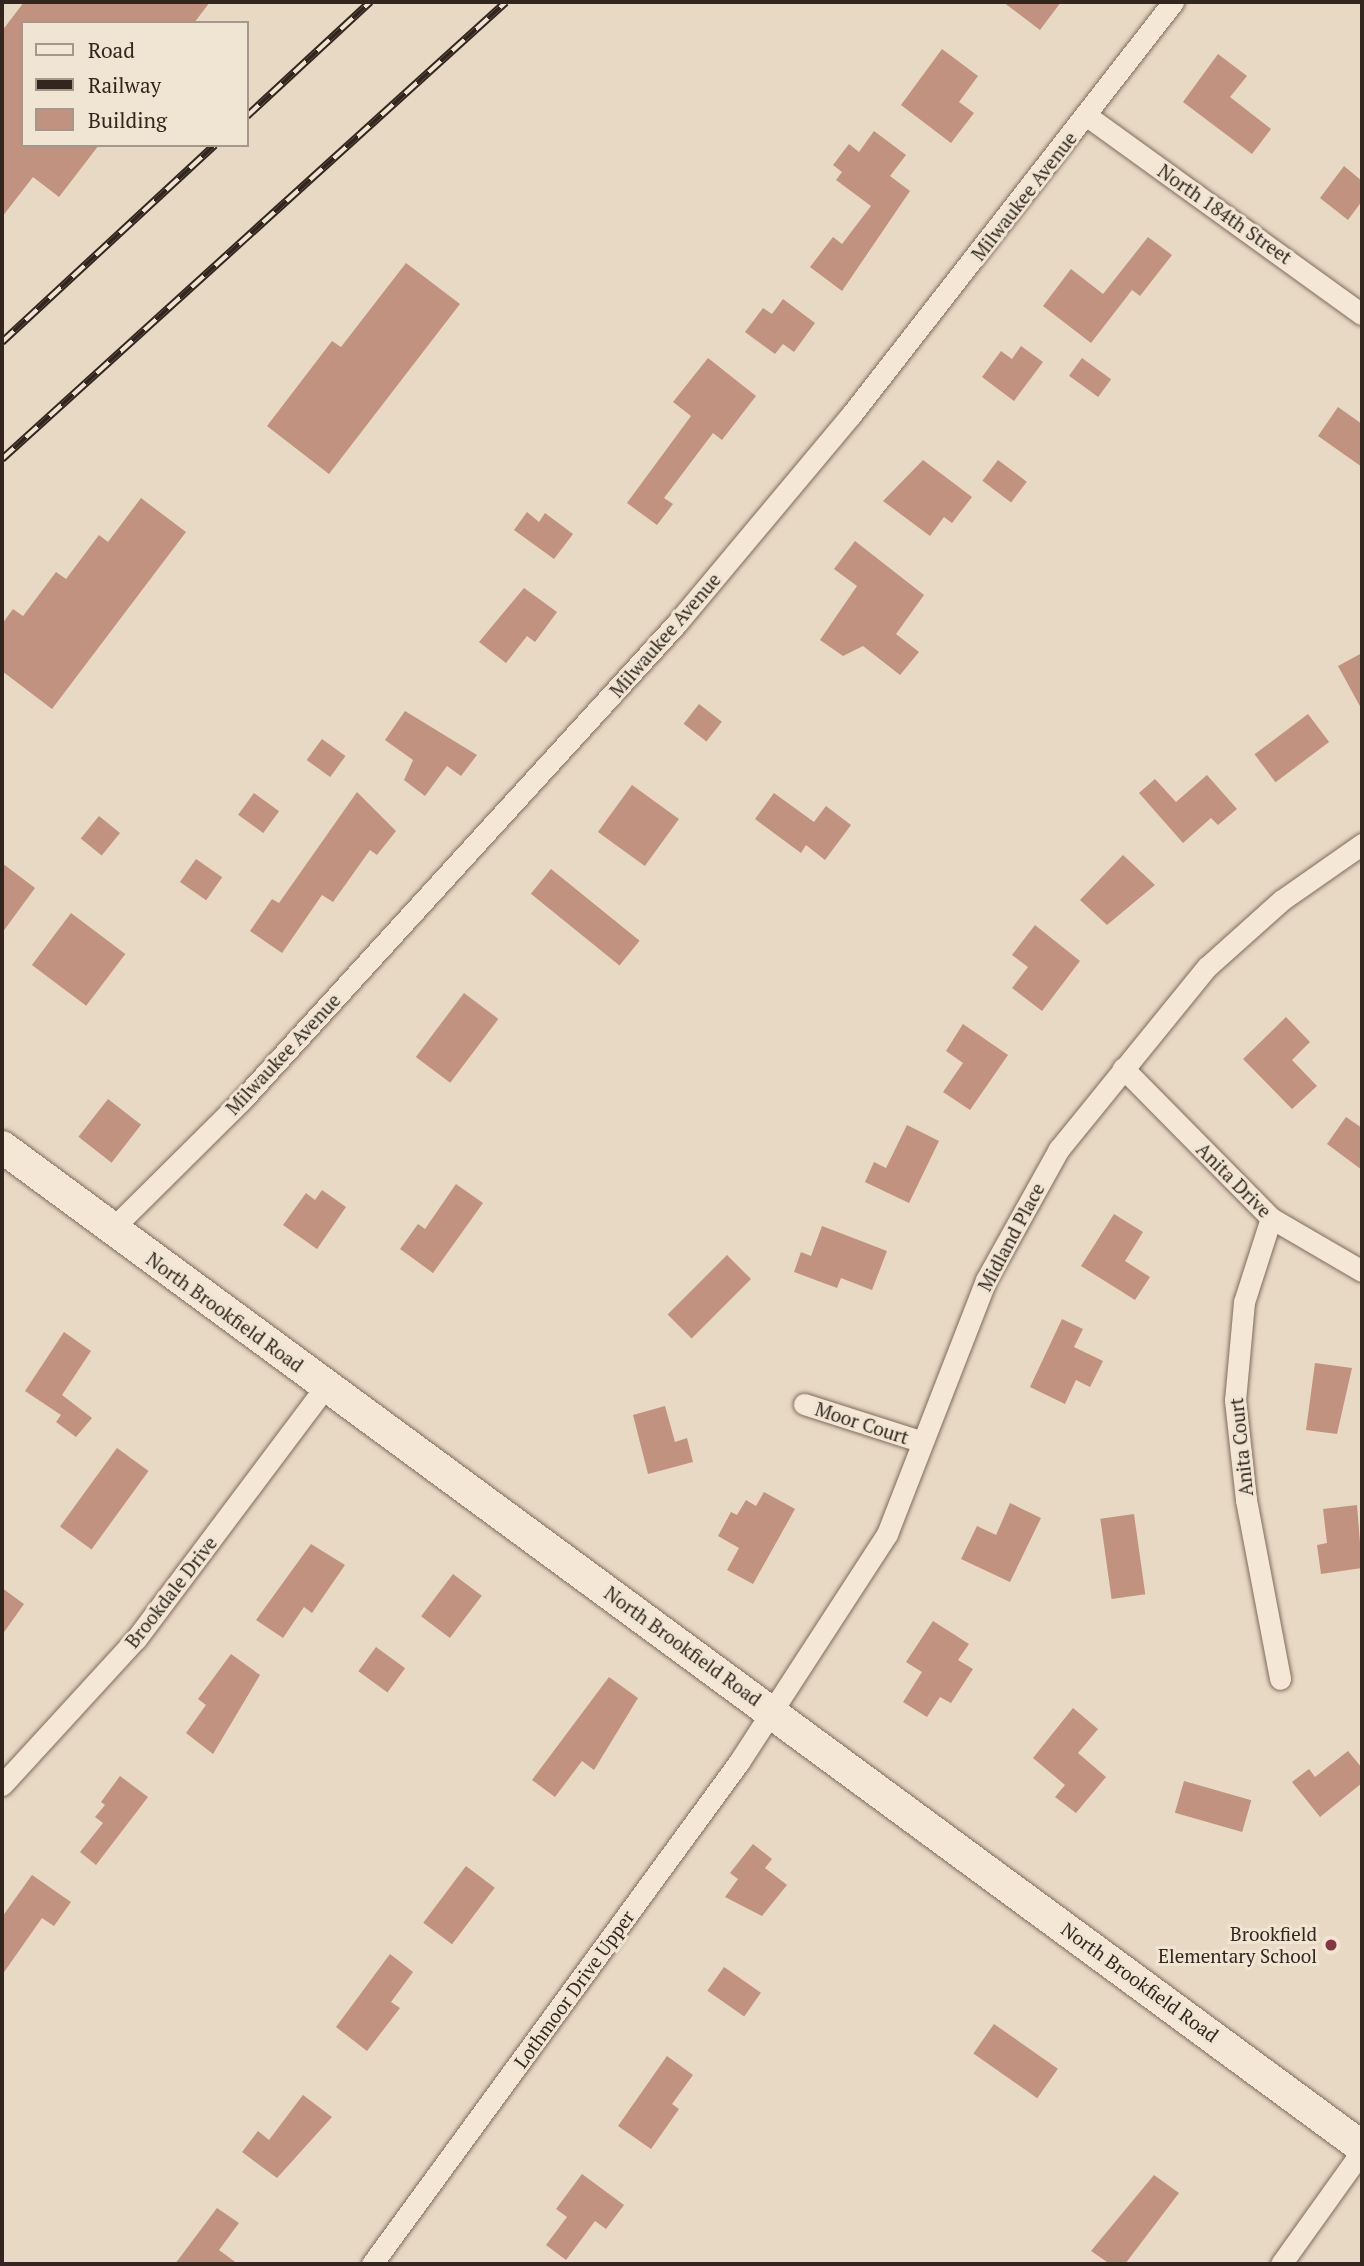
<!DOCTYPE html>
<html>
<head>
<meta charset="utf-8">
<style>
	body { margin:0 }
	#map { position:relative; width:1364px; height:2266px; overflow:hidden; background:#e8d9c4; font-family:"PT Serif",serif }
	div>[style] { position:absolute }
	.building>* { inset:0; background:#c1927f; transform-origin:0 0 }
	.roads { filter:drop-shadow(0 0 2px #806b5d) drop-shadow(0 0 2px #806b5d) }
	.street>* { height:21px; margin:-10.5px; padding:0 10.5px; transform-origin:10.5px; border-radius:10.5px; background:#f4e7d6 }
	.secondary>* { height:32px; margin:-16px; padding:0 16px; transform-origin:16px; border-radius:16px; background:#f4e7d6 }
	.rail>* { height:8px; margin-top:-4px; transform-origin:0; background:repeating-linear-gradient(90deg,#f0e4d3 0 16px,#32261f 0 32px); box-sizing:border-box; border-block:2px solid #32261f }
	.dots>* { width:19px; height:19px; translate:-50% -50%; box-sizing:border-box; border:4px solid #f0e4d3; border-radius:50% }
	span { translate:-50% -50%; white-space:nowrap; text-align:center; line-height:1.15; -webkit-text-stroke:6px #f0e4d3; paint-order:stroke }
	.street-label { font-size:19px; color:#32261f }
	.poi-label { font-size:19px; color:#32261f }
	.right { translate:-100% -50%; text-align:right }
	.frame { position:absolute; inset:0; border:4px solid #32261f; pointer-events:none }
	.legend { position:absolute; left:21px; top:21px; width:228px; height:126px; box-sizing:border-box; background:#f0e4d3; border:2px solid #a4988b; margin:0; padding:9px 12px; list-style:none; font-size:21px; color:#32261f }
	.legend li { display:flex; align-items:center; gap:14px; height:35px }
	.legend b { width:35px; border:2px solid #a4988b }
</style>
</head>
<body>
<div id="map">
	<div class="building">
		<div style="clip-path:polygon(24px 2px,210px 2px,194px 23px,23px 23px,23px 145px,99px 145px,59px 197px,33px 177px,2px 217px,2px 31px)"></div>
		<div style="clip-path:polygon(1003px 2px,1061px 2px,1040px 30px)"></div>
		<div style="clip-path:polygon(942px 49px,978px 76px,959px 102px,974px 113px,951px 143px,901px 105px)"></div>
		<div style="clip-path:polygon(1218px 54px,1247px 76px,1230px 97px,1271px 129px,1252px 154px,1183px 102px)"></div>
		<div style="clip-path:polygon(874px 131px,906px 155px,890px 176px,910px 191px,842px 291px,810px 267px,833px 237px,842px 244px,871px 206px,836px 180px,842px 172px,833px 165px,849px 144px,859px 152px)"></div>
		<div style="clip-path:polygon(1344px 166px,1362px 181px,1362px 201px,1348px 220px,1320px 198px)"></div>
		<div style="clip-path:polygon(1148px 237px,1172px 255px,1140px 296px,1132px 290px,1091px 343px,1043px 306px,1071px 269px,1103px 294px)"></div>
		<div style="clip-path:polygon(406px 263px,460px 304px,329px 474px,267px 426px,332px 341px,341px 347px)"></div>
		<div style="clip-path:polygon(783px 299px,815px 323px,794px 352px,783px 344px,775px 354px,745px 332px,763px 308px,772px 314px)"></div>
		<div style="clip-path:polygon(1021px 346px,1043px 362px,1014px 401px,982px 377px,1001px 351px,1012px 359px)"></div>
		<div style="clip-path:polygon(708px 358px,756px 396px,722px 440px,713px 433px,664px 498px,673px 504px,657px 525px,627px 503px,691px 416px,673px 402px)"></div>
		<div style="left:1082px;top:358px;width:36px;height:22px;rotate:36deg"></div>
		<div style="clip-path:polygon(1338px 407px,1362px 424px,1362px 467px,1318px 436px)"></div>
		<div style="clip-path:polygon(923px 460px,972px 497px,952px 523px,944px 517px,930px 536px,883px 501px)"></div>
		<div style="left:998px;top:460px;width:36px;height:26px;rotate:37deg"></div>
		<div style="clip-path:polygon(141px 498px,186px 532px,52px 709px,2px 671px,2px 624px,13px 609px,23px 616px,56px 572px,66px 579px,99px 535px,108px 542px)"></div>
		<div style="clip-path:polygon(527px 512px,539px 522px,545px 513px,573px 534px,554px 559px,514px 530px)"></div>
		<div style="clip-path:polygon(855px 541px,924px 595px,896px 634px,919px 652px,900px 675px,863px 646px,843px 656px,820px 640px,857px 586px,834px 569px)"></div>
		<div style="clip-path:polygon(524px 588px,557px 612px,535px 642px,527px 636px,506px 663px,479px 642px)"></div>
		<div style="clip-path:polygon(1362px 653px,1362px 710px,1338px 666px)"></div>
		<div style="left:699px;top:704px;width:29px;height:25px;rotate:38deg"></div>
		<div style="clip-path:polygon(405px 711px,477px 755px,461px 776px,447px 766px,425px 796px,404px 780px,413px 760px,385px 740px)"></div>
		<div style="left:1308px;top:714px;width:35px;height:67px;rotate:53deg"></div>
		<div style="left:322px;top:739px;width:29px;height:26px;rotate:36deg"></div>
		<div style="clip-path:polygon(1207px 775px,1237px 809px,1218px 825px,1211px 818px,1183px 843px,1139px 793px,1155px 779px,1176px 802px)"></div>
		<div style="left:632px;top:785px;width:58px;height:58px;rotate:36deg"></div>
		<div style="clip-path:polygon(357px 792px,396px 831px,377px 855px,370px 850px,333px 902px,322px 895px,282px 953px,250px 931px,272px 899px,279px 903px)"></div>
		<div style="left:254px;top:793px;width:31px;height:27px;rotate:36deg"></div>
		<div style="clip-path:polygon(774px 793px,814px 822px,826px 806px,851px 825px,825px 860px,806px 845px,801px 853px,755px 819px)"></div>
		<div style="left:99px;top:816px;width:27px;height:29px;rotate:39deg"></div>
		<div style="clip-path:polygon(1123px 855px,1155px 885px,1107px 925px,1080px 900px)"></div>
		<div style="left:196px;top:859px;width:32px;height:28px;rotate:35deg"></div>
		<div style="clip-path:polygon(2px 863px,35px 888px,2px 933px)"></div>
		<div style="left:551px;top:869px;width:114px;height:32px;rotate:39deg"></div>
		<div style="left:71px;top:913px;width:68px;height:65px;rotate:37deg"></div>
		<div style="clip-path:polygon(1035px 925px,1080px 961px,1042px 1011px,1012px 988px,1028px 967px,1012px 955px)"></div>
		<div style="left:464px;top:993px;width:43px;height:80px;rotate:37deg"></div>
		<div style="clip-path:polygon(1286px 1017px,1310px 1042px,1292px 1060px,1317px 1086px,1292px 1109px,1243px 1059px)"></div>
		<div style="clip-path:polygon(963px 1024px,1008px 1055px,970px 1110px,943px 1092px,963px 1063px,946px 1051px)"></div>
		<div style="left:108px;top:1099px;width:42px;height:48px;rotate:38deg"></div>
		<div style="clip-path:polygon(1346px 1117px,1362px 1128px,1362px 1170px,1327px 1144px)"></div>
		<div style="clip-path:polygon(907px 1125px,939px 1141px,909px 1203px,865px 1182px,874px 1162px,886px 1168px)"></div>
		<div style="clip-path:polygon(456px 1184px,483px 1203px,433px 1273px,400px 1249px,418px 1224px,425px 1229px)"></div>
		<div style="clip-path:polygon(322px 1190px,346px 1207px,317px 1249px,283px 1225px,306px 1193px,315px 1200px)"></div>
		<div style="clip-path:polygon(1114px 1214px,1143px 1232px,1125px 1261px,1150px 1277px,1135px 1300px,1081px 1266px)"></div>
		<div style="clip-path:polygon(822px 1226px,887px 1251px,872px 1290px,841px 1278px,837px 1288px,794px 1272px,801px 1252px,811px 1256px)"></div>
		<div style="left:727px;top:1255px;width:34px;height:84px;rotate:45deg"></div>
		<div style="clip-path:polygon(1062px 1319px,1083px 1329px,1074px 1347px,1103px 1361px,1090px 1387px,1076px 1380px,1065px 1404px,1030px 1387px)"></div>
		<div style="clip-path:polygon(64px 1332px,91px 1351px,62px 1395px,92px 1418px,76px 1437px,56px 1422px,61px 1415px,25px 1391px)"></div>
		<div style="clip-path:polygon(1315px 1363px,1352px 1368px,1337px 1434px,1306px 1430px)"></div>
		<div style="clip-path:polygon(665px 1406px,675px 1442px,687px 1438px,693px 1462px,648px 1474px,633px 1415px)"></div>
		<div style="left:117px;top:1448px;width:39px;height:97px;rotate:36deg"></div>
		<div style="clip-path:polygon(764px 1492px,795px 1509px,753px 1584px,727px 1570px,739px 1548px,718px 1536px,731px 1512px,737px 1515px,746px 1500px,756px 1506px)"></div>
		<div style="clip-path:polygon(1010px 1503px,1041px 1518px,1010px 1582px,961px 1559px,977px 1526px,996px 1535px)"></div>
		<div style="clip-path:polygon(1357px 1505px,1362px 1568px,1321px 1574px,1317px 1545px,1327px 1543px,1323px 1509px)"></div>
		<div style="left:1134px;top:1514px;width:81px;height:34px;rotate:82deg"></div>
		<div style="clip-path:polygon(311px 1544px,345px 1565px,312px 1613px,304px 1607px,283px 1638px,256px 1620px)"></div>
		<div style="left:453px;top:1574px;width:36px;height:53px;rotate:37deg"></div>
		<div style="clip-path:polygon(2px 1588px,24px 1604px,2px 1635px)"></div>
		<div style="clip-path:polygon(933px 1621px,969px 1644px,958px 1660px,973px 1669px,951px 1703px,940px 1697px,927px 1717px,903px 1702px,922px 1672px,906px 1662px)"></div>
		<div style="left:376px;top:1647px;width:36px;height:30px;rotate:36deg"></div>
		<div style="clip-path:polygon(231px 1654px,260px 1675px,213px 1754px,186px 1733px,206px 1705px,198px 1699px)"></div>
		<div style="clip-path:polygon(609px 1677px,638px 1698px,594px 1770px,582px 1761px,555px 1797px,532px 1780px)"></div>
		<div style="clip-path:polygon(1073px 1708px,1098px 1729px,1078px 1753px,1106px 1777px,1076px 1813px,1055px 1797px,1065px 1785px,1033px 1758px)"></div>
		<div style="clip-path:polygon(1348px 1751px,1362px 1768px,1362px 1783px,1320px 1817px,1292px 1782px,1309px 1769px,1315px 1777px)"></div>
		<div style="clip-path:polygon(120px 1776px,148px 1797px,96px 1865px,80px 1852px,103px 1823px,95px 1817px,105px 1805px,101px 1802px)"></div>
		<div style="left:1184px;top:1781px;width:70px;height:33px;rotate:16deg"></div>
		<div style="clip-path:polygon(753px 1844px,772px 1859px,765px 1868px,787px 1885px,762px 1916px,725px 1897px,738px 1879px,730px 1873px)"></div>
		<div style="left:466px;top:1866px;width:36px;height:71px;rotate:37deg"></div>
		<div style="clip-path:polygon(32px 1875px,71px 1902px,54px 1926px,42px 1918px,2px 1975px,2px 1917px)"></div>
		<div style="clip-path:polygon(390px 1954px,413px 1972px,391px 2002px,400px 2008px,367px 2051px,336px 2027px)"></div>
		<div style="left:724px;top:1967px;width:45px;height:29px;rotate:35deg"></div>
		<div style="left:994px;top:2024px;width:78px;height:36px;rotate:35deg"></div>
		<div style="clip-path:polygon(667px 2056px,693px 2075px,672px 2104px,679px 2109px,651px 2149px,618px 2126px)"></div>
		<div style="clip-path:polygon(303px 2095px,332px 2117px,277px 2178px,242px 2152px,258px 2131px,269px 2140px)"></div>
		<div style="clip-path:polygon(582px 2174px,624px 2205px,606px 2229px,595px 2221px,566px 2260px,546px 2245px,567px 2217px,556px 2209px)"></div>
		<div style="clip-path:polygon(1154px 2175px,1179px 2193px,1125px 2264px,1110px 2264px,1091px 2251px)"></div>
		<div style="clip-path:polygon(217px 2208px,239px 2223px,219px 2250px,238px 2264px,175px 2264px)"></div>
	</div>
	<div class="roads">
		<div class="street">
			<div style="left:1087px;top:116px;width:339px;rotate:35.8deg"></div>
			<div style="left:1123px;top:1068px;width:211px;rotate:45.4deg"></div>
			<div style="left:1271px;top:1218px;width:105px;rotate:30.2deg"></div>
			<div style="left:1271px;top:1218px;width:88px;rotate:107.8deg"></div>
			<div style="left:1244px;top:1302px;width:98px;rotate:95.2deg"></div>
			<div style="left:1235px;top:1400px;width:101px;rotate:83.7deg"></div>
			<div style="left:1246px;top:1500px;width:182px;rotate:79.2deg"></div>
			<div style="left:112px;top:1229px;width:182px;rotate:-44.8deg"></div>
			<div style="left:241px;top:1101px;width:647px;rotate:-47.63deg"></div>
			<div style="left:677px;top:623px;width:271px;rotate:-50.1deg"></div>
			<div style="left:851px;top:415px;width:524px;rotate:-52.06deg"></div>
			<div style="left:804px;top:1404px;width:122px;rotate:17.7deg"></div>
			<div style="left:2px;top:1785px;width:198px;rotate:-47.5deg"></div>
			<div style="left:136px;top:1639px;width:316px;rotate:-53.1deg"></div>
			<div style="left:372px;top:2264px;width:622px;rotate:-53.83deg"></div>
			<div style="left:739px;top:1762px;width:272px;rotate:-57deg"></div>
			<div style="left:887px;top:1534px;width:273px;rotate:-68.7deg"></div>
			<div style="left:986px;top:1280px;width:150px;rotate:-60.9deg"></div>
			<div style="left:1059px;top:1149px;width:235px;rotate:-50.9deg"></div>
			<div style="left:1207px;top:967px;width:101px;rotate:-41.8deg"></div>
			<div style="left:1282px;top:900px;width:98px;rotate:-35deg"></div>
			<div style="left:1281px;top:2264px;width:139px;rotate:-54.4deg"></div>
		</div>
		<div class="secondary">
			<div style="left:2px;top:1147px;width:1688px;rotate:36.33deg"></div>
		</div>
	</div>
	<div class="rail">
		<div style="left:247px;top:116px;width:168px;rotate:-42.8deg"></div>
		<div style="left:2px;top:342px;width:290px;rotate:-42.8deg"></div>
		<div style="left:2px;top:459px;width:680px;rotate:-42.2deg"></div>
	</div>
	<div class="dots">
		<div style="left:1331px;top:1945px;background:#873540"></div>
	</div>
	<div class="street-label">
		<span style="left:1024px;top:196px;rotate:-52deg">Milwaukee Avenue</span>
		<span style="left:1225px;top:214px;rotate:35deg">North 184th Street</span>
		<span style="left:665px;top:635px;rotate:-49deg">Milwaukee Avenue</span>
		<span style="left:283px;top:1054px;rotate:-47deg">Milwaukee Avenue</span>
		<span style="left:1234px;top:1180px;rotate:45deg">Anita Drive</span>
		<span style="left:1011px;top:1237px;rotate:-62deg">Midland Place</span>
		<span style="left:225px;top:1312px;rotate:36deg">North Brookfield Road</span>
		<span style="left:862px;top:1423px;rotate:18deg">Moor Court</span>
		<span style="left:1241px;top:1447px;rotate:-96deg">Anita Court</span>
		<span style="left:171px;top:1592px;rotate:-52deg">Brookdale Drive</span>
		<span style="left:683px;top:1646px;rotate:36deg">North Brookfield Road</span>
		<span style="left:1140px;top:1982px;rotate:36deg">North Brookfield Road</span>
		<span style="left:574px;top:1989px;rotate:-54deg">Lothmoor Drive Upper</span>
	</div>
	<div class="poi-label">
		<span class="right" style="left:1317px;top:1945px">Brookfield<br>Elementary School</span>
	</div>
	<div class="frame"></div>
	<ul class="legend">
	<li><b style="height:9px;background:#f4e7d6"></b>Road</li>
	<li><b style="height:9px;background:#32261f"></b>Railway</li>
	<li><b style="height:19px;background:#c1927f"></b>Building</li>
	</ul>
</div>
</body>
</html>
